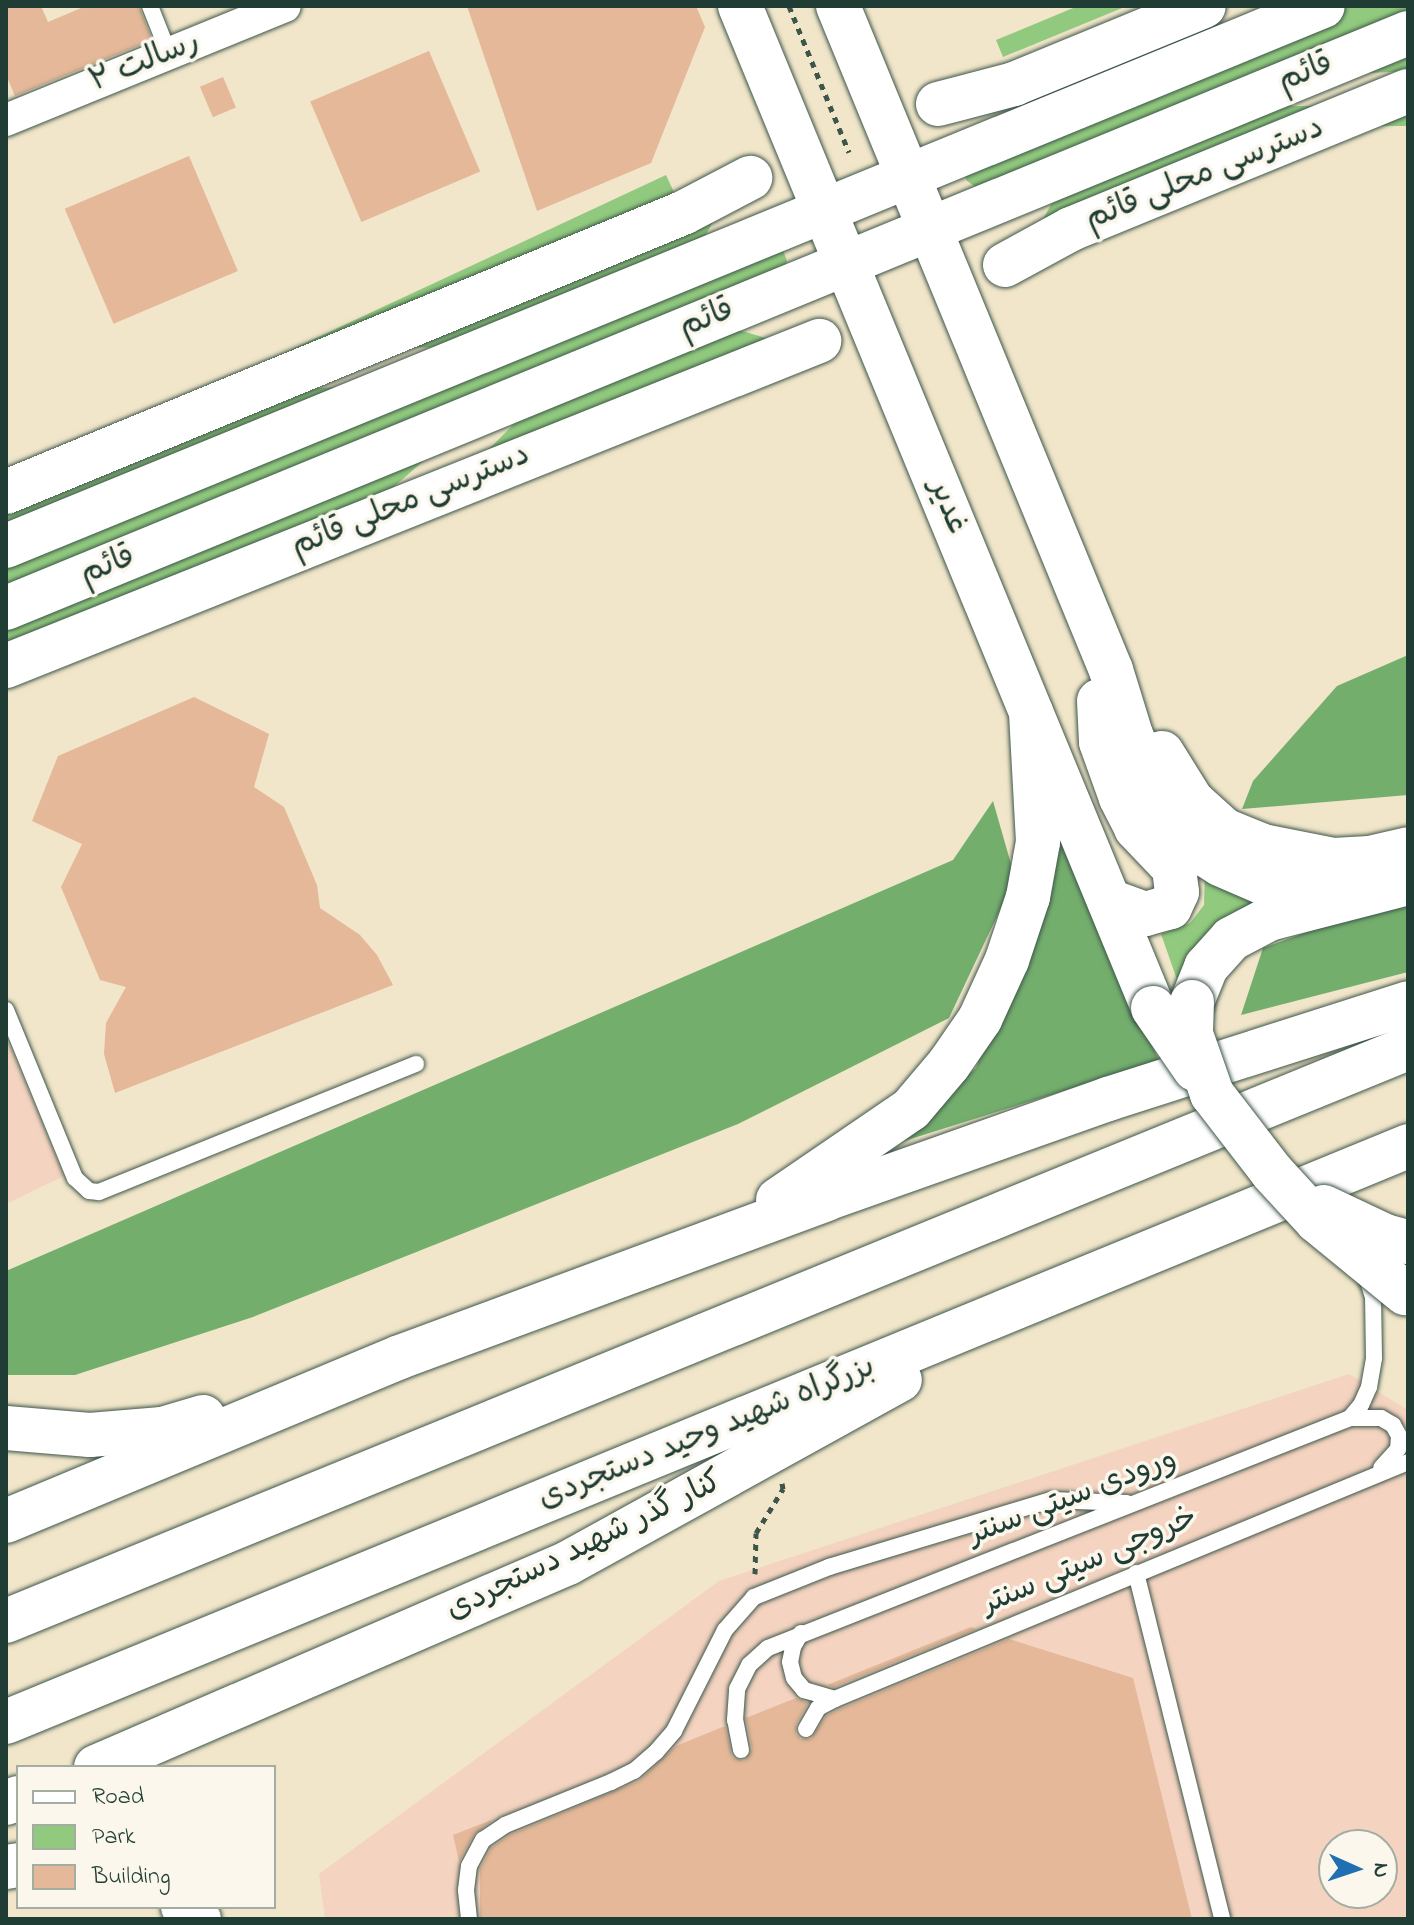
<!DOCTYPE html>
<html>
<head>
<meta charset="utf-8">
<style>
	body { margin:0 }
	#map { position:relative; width:1414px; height:1925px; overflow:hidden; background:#f1e6ca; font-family:"Indie Flower","Playpen Sans Arabic",sans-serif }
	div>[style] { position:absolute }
	.built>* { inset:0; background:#f4d3c0 }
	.green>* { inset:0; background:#91ca7e; transform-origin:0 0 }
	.forest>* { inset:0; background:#74ae6d }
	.building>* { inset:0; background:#e4b899; transform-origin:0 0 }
	.path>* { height:5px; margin-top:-2.5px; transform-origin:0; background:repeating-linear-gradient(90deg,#3e564a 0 6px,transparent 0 12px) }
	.roads { filter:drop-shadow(0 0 2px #3e564a) drop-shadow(0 0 2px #3e564a) }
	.lane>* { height:16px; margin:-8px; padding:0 8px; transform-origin:8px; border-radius:8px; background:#fff }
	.street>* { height:32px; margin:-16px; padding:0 16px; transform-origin:16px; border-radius:16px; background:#fff }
	.secondary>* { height:44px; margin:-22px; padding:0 22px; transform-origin:22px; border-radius:22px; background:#fff }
	.highway>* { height:44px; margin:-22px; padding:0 22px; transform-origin:22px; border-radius:22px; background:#fff }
	.bridges { filter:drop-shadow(0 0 2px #3e564a) drop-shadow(0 0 2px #3e564a) }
	.secondary-bridge>* { height:44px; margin:-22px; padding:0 22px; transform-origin:22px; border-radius:22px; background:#fff }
	span { translate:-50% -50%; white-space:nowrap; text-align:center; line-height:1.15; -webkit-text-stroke:7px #fbf7ec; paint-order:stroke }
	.street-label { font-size:32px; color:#1f3d34 }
	.frame { position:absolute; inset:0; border:8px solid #1f3d34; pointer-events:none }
	.legend { position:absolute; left:16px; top:1765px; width:260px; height:144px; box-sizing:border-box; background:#fbf7ec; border:2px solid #a3ada2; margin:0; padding:10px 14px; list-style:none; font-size:24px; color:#1f3d34 }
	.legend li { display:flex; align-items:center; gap:16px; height:40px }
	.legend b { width:40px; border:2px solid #a3ada2 }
	.north { position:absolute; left:1318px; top:1829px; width:80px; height:80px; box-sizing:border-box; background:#fbf7ec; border:2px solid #a3ada2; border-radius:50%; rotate:93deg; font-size:22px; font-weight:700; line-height:32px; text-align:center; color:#1f3d34 }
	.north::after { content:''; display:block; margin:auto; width:28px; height:36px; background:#1f6fb2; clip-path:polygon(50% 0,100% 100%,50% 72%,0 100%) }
</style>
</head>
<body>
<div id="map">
	<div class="built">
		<div style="clip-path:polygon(6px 1037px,64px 1176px,6px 1204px)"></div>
		<div style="clip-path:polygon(evenodd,1349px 1374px,1408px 1410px,1408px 1919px,325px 1919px,319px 1874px,719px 1581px,1349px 1374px,1334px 1845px,1382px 1845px,1382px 1893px,1334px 1893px,1334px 1845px)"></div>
	</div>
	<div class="green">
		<div style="clip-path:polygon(1078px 6px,1127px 6px,1003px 57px,996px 40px)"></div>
		<div style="clip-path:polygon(1349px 6px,1408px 6px,1408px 15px,978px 189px,966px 180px,965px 172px,974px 160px)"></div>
		<div style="clip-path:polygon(1408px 50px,1408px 71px,1350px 74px)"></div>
		<div style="left:1408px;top:106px;width:20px;height:356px;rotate:90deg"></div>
		<div style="clip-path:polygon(1322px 112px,1038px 229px,1056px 195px,1256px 113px)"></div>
		<div style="left:666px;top:175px;width:19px;height:713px;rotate:65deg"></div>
		<div style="clip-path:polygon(719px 211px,700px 245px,453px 347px,386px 348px)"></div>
		<div style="clip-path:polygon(782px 247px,787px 261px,784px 269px,6px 591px,6px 557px)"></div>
		<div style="clip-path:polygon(732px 328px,769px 339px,479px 459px,526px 412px)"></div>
		<div style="clip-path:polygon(366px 385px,6px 533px,6px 506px,290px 390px)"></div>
		<div style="clip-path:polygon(437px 449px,380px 499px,6px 653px,6px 626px)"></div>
		<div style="clip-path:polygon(1205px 873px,1274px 897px,1240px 909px,1207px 939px,1182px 994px,1161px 934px,1190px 923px,1204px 905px)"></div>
	</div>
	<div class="forest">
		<div style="clip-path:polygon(1408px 655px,1408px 795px,1242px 809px,1253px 781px,1337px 686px)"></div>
		<div style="clip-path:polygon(993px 801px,1015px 878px,949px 1018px,738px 1124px,253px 1317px,75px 1375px,6px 1375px,6px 1271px,953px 860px)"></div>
		<div style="clip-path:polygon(1063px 841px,1159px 1061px,888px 1146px,976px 1068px)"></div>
		<div style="clip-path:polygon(1408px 901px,1408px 972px,1241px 1015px,1263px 948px,1368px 910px)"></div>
	</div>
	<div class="building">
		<div style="clip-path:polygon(6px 6px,41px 6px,48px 22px,86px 6px,139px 6px,152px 40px,15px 96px,6px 75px)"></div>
		<div style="clip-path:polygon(467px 6px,696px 6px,705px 27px,651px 163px,537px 211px)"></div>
		<div style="left:429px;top:51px;width:131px;height:129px;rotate:67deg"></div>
		<div style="left:223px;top:77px;width:33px;height:25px;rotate:67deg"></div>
		<div style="left:189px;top:156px;width:125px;height:135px;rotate:67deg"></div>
		<div style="clip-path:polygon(194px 697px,269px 734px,254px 787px,284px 807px,317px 885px,320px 908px,360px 935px,377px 955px,393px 985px,115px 1093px,104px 1054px,106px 1023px,126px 987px,100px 980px,61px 887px,82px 844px,32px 821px,58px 756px)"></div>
		<div style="clip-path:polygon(971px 1627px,976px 1629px,834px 1687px,827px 1685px)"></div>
		<div style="clip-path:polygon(1009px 1639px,1133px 1678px,1192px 1919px,480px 1919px,480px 1869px,491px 1848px,510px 1835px,639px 1781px,676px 1746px,725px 1726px,732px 1757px,744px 1761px,752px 1749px,746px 1718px,796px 1698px,808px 1703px,796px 1724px,796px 1734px,801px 1739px,811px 1739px,826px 1716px,840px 1709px)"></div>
		<div style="clip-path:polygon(494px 1819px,474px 1834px,459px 1861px,453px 1835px)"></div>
	</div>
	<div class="path">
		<div style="left:789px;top:6px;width:158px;rotate:67.7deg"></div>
		<div style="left:755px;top:1574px;width:41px;rotate:-88.6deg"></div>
		<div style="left:756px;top:1533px;width:52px;rotate:-58.5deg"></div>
		<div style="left:783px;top:1489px;width:6px;rotate:-99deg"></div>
	</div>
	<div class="roads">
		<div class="lane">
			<div style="left:150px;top:6px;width:52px;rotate:68.4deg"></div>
			<div style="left:6px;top:1010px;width:182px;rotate:67.7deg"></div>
			<div style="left:75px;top:1178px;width:19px;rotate:43deg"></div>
			<div style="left:89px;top:1191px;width:10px;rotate:6deg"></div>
			<div style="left:99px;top:1192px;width:342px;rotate:-22deg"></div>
			<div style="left:1350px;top:1418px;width:31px"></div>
			<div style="left:1381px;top:1418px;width:14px;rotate:30deg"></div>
			<div style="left:1393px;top:1425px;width:13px;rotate:61deg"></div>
			<div style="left:1399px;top:1436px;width:13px;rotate:94deg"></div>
			<div style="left:1398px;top:1449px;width:25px;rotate:132deg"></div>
			<div style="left:1136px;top:1573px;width:357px;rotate:76deg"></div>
			<div style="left:801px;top:1633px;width:16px;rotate:120deg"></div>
			<div style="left:793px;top:1647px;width:15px;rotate:101deg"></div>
			<div style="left:790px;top:1662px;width:16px;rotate:76deg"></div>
			<div style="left:794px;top:1678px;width:16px;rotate:50deg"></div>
			<div style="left:804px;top:1690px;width:32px;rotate:16deg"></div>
			<div style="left:806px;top:1729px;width:24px;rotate:-60deg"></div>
			<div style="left:818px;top:1708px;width:19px;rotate:-28deg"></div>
			<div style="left:835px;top:1699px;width:620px;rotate:-22.47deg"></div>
			<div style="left:741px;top:1750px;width:31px;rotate:-101deg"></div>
			<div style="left:735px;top:1720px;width:31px;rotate:-86deg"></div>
			<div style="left:737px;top:1689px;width:27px;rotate:-63deg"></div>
			<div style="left:749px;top:1665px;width:25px;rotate:-42deg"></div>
			<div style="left:768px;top:1648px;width:626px;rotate:-21.56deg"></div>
			<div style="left:1350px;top:1418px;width:17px;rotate:-50deg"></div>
			<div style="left:1361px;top:1405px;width:20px;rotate:-66deg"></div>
			<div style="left:1369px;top:1387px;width:29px;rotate:-80deg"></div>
			<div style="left:1374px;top:1358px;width:61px;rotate:-90.9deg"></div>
			<div style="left:1373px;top:1297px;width:25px;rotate:-108deg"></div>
			<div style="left:469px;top:1919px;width:29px;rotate:-96deg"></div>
			<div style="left:466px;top:1890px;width:24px;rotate:-83deg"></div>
			<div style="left:469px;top:1866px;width:30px;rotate:-62deg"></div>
			<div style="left:483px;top:1840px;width:27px;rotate:-34deg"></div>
			<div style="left:505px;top:1825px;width:114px;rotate:-22.1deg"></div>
			<div style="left:611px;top:1782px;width:25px;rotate:-26deg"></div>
			<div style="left:634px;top:1771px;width:29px;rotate:-41deg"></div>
			<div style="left:656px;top:1752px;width:28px;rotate:-49deg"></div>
			<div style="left:674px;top:1731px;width:113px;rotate:-63.2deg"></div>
			<div style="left:725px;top:1630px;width:44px;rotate:-48.7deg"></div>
			<div style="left:754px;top:1597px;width:81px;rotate:-21.8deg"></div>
			<div style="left:829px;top:1567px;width:232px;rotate:-16.8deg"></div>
			<div style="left:1051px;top:1500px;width:76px;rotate:2.3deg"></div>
		</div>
		<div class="street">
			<div style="left:6px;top:120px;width:301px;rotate:-22.2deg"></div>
		</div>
		<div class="secondary">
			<div style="left:740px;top:6px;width:1084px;rotate:67.6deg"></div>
			<div style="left:838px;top:6px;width:718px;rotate:67.65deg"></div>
			<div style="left:1111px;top:670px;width:68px;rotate:72.9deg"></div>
			<div style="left:1131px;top:735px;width:97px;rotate:66.3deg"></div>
			<div style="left:1170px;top:824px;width:33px;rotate:45deg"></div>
			<div style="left:1193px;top:847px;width:32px;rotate:32deg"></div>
			<div style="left:1220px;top:864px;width:58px;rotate:23.5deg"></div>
			<div style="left:1273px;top:887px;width:81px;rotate:6.4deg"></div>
			<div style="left:938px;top:104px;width:79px;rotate:-14.7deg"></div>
			<div style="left:1014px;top:84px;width:205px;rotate:-22.3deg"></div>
			<div style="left:1005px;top:265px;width:75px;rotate:-28.6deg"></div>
			<div style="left:1071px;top:229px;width:364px;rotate:-22.3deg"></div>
			<div style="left:6px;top:492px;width:732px;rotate:-22.4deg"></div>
			<div style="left:683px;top:213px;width:76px;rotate:-27.6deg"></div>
			<div style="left:6px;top:546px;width:1423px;rotate:-22.29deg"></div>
			<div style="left:6px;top:608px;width:1515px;rotate:-22.3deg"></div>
			<div style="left:6px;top:666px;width:876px;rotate:-21.79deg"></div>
			<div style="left:1099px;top:701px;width:41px;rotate:87.2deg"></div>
			<div style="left:1101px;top:742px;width:59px;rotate:70.3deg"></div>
			<div style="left:1121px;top:798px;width:34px;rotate:63deg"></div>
			<div style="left:1136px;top:828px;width:55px;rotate:46.5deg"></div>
			<div style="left:1174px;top:868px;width:24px;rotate:83deg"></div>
			<div style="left:1177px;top:892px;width:17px;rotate:115deg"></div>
			<div style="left:1170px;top:907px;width:26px;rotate:164deg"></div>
			<div style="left:1145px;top:914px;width:38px;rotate:-160deg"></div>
			<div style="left:1162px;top:753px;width:57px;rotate:58deg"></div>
			<div style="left:1192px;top:801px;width:43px;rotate:42.2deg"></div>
			<div style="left:1224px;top:830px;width:42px;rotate:22.3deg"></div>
			<div style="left:1263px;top:846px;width:71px;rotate:11.3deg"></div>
			<div style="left:1333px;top:860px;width:37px;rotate:-3deg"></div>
			<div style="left:1370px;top:858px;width:39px;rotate:-13deg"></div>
			<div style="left:1192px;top:1002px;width:38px;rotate:-68deg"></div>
			<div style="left:1206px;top:967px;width:38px;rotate:-48deg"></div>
			<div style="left:1231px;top:939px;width:43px;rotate:-27.8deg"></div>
			<div style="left:1269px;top:919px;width:144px;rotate:-14.5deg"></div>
		</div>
		<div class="highway">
			<div style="left:778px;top:1200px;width:161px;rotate:-34.4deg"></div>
			<div style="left:911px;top:1109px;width:59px;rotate:-49.8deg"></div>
			<div style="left:949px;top:1064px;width:55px;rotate:-55.4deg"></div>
			<div style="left:980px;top:1019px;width:65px;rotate:-65.4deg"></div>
			<div style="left:1007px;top:960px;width:66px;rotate:-71.6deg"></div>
			<div style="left:1028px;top:897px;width:56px;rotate:-79.7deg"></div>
			<div style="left:1038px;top:842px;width:130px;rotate:-93.1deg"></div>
			<div style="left:6px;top:1428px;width:84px;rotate:4.8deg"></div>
			<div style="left:90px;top:1435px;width:72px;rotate:-4.8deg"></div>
			<div style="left:162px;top:1429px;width:43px;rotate:-16.3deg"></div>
			<div style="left:6px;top:1521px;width:427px;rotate:-22.6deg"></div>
			<div style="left:400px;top:1357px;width:454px;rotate:-20.3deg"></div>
			<div style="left:826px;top:1199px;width:299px;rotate:-19.5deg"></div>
			<div style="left:1108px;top:1099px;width:315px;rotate:-17.7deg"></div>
			<div style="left:6px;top:1621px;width:1515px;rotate:-22.23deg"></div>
			<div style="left:6px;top:1722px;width:1516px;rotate:-22.33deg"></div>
			<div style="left:96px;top:1767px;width:514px;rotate:-23.37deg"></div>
			<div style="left:568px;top:1563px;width:379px;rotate:-28.9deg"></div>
			<div style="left:6px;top:1803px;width:13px;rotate:-23deg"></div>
			<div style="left:6px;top:1867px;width:12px;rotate:-9deg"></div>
			<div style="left:183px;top:1907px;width:20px;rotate:37deg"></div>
		</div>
	</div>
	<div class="bridges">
		<div class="secondary-bridge">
			<div style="left:1192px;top:1002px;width:32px;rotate:92deg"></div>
			<div style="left:1191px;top:1034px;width:64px;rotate:70.7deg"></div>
			<div style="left:1212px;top:1094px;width:98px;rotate:52.4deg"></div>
			<div style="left:1272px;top:1172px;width:67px;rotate:47.4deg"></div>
			<div style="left:1317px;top:1221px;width:114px;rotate:39.3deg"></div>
			<div style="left:1153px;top:1008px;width:74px;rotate:55.5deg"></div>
			<div style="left:1324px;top:1207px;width:68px;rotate:25.4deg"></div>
			<div style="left:1385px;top:1236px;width:24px;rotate:15deg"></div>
		</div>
	</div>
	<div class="street-label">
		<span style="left:145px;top:63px;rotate:-22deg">رسالت ۲</span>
		<span style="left:1306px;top:74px;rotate:-22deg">قائم</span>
		<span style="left:1205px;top:175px;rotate:-22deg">دسترسی محلی قائم</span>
		<span style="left:707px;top:320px;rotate:-22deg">قائم</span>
		<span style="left:411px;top:502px;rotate:-22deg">دسترسی محلی قائم</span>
		<span style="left:947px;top:507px;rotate:68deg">غدیر</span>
		<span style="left:108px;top:567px;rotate:-22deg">قائم</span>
		<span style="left:707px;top:1434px;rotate:-22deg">بزرگراه شهید وحید دستجردی</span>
		<span style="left:1073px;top:1498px;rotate:-21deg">ورودی سیتی سنتر</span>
		<span style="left:585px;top:1547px;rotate:-26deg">کنار گذر شهید دستجردی</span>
		<span style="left:1090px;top:1562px;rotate:-23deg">خروجی سیتی سنتر</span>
	</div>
	<div class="frame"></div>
	<ul class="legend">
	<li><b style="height:10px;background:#fff"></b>Road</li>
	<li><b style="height:22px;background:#91ca7e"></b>Park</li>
	<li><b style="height:22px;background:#e4b899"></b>Building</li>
	</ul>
	<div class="north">N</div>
</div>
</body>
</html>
